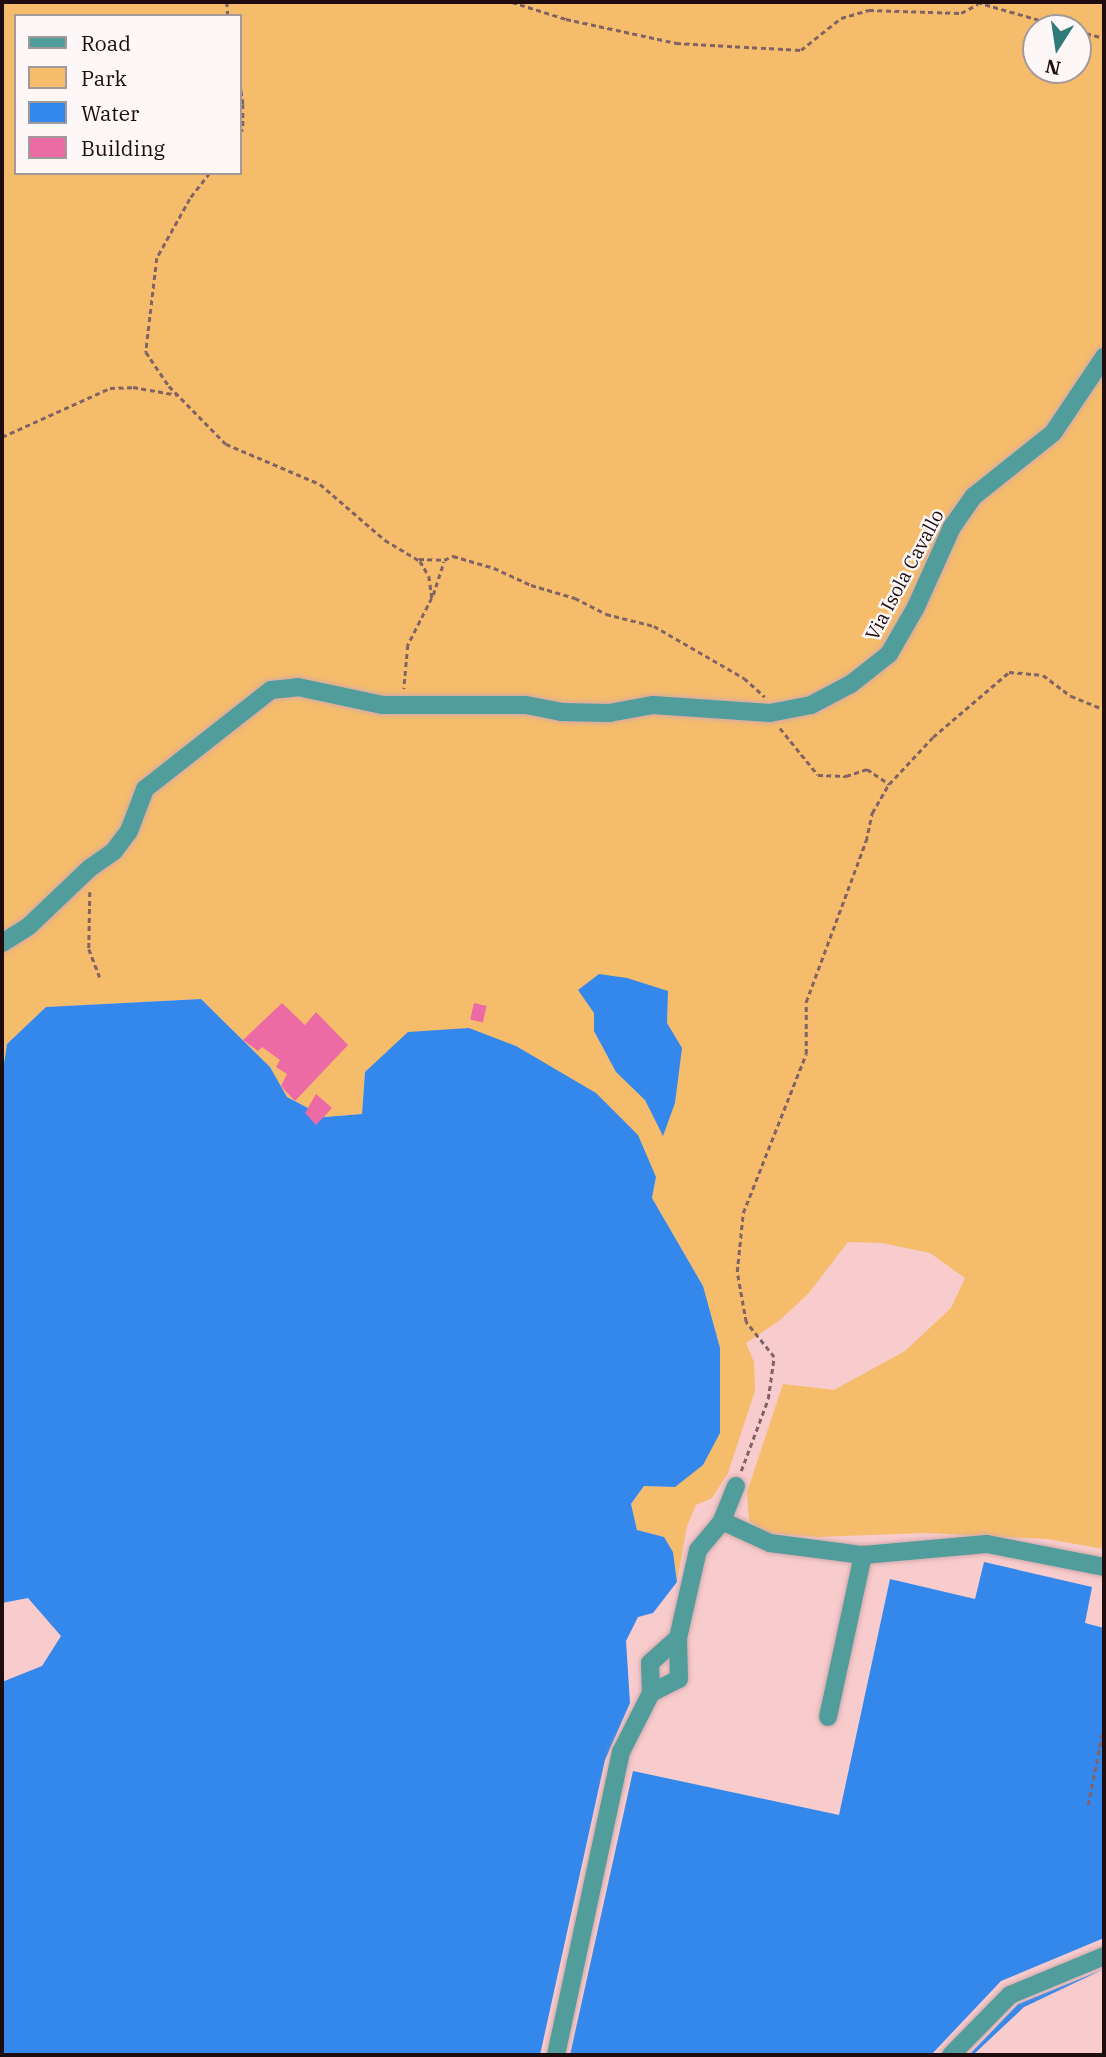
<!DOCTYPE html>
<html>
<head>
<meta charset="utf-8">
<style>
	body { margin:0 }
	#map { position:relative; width:1106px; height:2057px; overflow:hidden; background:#f8cbcd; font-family:"IBM Plex Serif",serif }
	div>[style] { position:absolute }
	.green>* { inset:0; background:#f5bc6c }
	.water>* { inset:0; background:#3488eb }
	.building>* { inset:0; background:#ec6ba4; transform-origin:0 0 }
	.path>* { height:2.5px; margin-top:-1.25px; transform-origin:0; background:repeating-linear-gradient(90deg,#816365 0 5px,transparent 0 8.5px) }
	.roads { filter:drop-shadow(0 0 2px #d1a9ab) drop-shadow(0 0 2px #d1a9ab) }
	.minor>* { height:18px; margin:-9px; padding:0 9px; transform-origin:9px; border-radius:9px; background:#509d9c }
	span { translate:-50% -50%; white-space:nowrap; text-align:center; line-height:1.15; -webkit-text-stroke:5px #fdf7f7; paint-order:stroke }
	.street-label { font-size:19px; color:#1e0c0e }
	.frame { position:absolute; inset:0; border:4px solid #1e0c0e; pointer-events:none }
	.legend { position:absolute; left:14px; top:14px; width:228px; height:161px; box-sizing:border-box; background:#fdf7f7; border:2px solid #a4999a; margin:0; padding:9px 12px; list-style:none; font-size:21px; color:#1e0c0e }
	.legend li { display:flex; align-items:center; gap:14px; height:35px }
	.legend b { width:35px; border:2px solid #a4999a }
	.north { position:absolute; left:1022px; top:14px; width:70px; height:70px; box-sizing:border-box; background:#fdf7f7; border:2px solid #a4999a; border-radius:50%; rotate:192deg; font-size:19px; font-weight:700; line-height:28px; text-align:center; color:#1e0c0e }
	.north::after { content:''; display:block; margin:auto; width:24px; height:32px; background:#317a7a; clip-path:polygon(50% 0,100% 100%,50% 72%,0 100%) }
</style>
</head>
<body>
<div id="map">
	<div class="green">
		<div style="clip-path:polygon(evenodd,2px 2px,1104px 2px,1104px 1549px,1047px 1539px,925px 1533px,817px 1537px,767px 1533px,749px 1521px,747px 1492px,783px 1384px,834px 1390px,905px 1351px,951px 1308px,965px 1278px,930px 1253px,882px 1243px,848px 1242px,808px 1294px,779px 1321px,746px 1343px,754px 1362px,755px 1391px,728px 1473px,712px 1498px,696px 1505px,687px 1526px,677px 1582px,673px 1552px,664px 1537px,637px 1530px,631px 1505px,644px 1486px,675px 1487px,703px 1286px,652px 1198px,656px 1177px,365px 1071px,362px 1114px,325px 1117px,287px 1097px,270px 1067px,201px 999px,46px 1007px,7px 1044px,2px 1077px,2px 2px,16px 16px,240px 16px,240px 173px,16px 173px,16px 16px,2px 2px,1036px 28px,1078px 28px,1078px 70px,1036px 70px,1036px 28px)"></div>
	</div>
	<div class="water">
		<div style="clip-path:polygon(599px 974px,627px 978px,668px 991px,667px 1023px,682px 1048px,675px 1103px,663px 1136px,645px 1100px,616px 1072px,594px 1031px,594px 1013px,578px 990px)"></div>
		<div style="clip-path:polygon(201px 999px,270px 1067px,287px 1097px,325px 1117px,362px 1114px,365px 1072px,408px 1032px,469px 1028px,516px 1046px,596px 1093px,638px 1135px,656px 1177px,652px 1198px,703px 1286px,720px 1348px,720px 1433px,703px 1465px,675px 1487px,644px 1486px,631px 1504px,637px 1530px,664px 1537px,673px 1552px,677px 1582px,653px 1613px,638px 1617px,626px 1641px,630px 1703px,605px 1760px,540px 2055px,2px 2055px,2px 1682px,42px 1666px,61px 1636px,28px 1598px,2px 1603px,2px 1077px,7px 1044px,46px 1007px)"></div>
		<div style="clip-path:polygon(984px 1562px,1092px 1587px,1085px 1623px,1104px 1628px,1104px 1938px,1001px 1981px,931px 2055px,570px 2055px,633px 1771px,839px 1815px,890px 1579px,975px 1599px)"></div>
		<div style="clip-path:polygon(1104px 1969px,1024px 2007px,973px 2055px,969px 2055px,1018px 2004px)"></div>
	</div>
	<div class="building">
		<div style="clip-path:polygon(282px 1003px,305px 1025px,316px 1012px,348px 1045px,295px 1101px,281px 1086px,287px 1074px,276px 1067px,280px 1060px,262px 1047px,258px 1051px,243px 1040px)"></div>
		<div style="left:474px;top:1003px;width:13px;height:17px;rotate:13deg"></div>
		<div style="clip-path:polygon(316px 1094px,332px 1108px,316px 1125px,305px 1113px)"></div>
	</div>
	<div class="path">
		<div style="left:227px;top:2px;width:14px;rotate:86deg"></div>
		<div style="left:512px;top:2px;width:57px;rotate:17.5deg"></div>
		<div style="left:566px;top:19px;width:113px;rotate:12.3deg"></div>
		<div style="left:676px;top:43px;width:125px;rotate:3.2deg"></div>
		<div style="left:801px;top:50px;width:51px;rotate:-38.7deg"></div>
		<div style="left:841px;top:18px;width:29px;rotate:-16deg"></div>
		<div style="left:869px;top:10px;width:92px;rotate:1.9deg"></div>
		<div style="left:961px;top:13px;width:19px;rotate:-28deg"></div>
		<div style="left:977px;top:2px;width:94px;rotate:16.1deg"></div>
		<div style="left:1078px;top:31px;width:27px;rotate:15deg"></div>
		<div style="left:240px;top:82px;width:22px;rotate:82deg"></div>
		<div style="left:243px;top:104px;width:25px;rotate:90deg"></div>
		<div style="left:243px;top:129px;width:5px;rotate:127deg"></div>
		<div style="left:210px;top:173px;width:33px;rotate:128deg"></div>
		<div style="left:190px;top:199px;width:68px;rotate:119.2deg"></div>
		<div style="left:157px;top:258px;width:95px;rotate:96.7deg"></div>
		<div style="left:146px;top:352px;width:41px;rotate:55.9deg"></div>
		<div style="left:169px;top:386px;width:81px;rotate:45.5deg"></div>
		<div style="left:226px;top:444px;width:102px;rotate:23.1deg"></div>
		<div style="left:320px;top:484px;width:86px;rotate:40.7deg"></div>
		<div style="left:385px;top:540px;width:41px;rotate:31deg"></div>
		<div style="left:420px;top:561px;width:17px;rotate:59deg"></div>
		<div style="left:429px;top:576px;width:22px;rotate:82deg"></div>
		<div style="left:432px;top:598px;width:53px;rotate:117.1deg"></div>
		<div style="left:408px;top:645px;width:44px;rotate:95.2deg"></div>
		<div style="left:2px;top:437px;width:119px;rotate:-24.4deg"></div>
		<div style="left:110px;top:388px;width:23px;rotate:-2deg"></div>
		<div style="left:133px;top:387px;width:46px;rotate:10.1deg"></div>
		<div style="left:419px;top:559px;width:25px;rotate:2deg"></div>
		<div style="left:444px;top:560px;width:10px;rotate:-24deg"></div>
		<div style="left:453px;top:556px;width:43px;rotate:16.3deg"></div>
		<div style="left:494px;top:568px;width:41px;rotate:24.7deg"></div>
		<div style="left:531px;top:585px;width:46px;rotate:16.5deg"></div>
		<div style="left:575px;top:598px;width:35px;rotate:27deg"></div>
		<div style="left:606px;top:614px;width:49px;rotate:14deg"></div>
		<div style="left:654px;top:626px;width:104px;rotate:30deg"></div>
		<div style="left:744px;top:678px;width:28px;rotate:42deg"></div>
		<div style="left:433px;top:595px;width:35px;rotate:-72deg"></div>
		<div style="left:780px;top:728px;width:60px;rotate:51deg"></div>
		<div style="left:818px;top:775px;width:28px;rotate:2deg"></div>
		<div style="left:846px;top:776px;width:22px;rotate:-18deg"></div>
		<div style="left:867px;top:769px;width:27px;rotate:34deg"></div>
		<div style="left:90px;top:892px;width:57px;rotate:91deg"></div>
		<div style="left:89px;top:949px;width:30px;rotate:69deg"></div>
		<div style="left:741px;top:1471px;width:77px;rotate:-69.4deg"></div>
		<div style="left:768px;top:1399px;width:42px;rotate:-81.9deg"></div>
		<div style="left:774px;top:1357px;width:45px;rotate:-128.7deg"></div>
		<div style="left:746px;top:1322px;width:51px;rotate:-100.2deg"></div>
		<div style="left:737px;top:1272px;width:59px;rotate:-84.2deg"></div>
		<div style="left:743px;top:1213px;width:171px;rotate:-68.4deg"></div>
		<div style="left:806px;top:1054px;width:52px;rotate:-90deg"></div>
		<div style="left:806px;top:1002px;width:172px;rotate:-69.6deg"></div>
		<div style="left:866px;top:841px;width:29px;rotate:-78deg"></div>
		<div style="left:872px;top:813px;width:34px;rotate:-60deg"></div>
		<div style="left:889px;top:784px;width:64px;rotate:-46.9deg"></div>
		<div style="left:933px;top:737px;width:100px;rotate:-40.5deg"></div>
		<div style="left:1009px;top:672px;width:34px;rotate:5deg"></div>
		<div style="left:1043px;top:675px;width:35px;rotate:37deg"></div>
		<div style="left:1071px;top:696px;width:35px;rotate:22deg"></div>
		<div style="left:1088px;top:1805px;width:83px;rotate:-78.8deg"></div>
	</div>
	<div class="roads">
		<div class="minor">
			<div style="left:2px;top:943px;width:32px;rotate:-32deg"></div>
			<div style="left:29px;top:926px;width:84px;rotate:-43.6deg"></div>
			<div style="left:90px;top:868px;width:29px;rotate:-35deg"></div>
			<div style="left:114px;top:851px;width:25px;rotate:-53deg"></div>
			<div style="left:129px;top:831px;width:45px;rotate:-69.1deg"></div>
			<div style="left:145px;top:789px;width:160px;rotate:-38.2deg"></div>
			<div style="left:271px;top:690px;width:27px;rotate:-6deg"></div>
			<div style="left:298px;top:687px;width:87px;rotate:12deg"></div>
			<div style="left:383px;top:705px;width:143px"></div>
			<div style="left:526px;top:705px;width:36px;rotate:11deg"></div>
			<div style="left:561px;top:712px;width:48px;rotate:1.2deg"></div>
			<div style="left:609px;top:713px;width:45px;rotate:-10.3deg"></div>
			<div style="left:653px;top:705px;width:117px;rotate:3.9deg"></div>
			<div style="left:770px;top:713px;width:42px;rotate:-11deg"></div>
			<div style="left:811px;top:705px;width:45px;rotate:-27.7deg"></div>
			<div style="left:851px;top:684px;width:48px;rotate:-38.3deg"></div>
			<div style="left:889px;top:654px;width:54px;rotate:-60.1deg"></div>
			<div style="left:916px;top:607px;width:88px;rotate:-65.8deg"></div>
			<div style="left:952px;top:527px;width:38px;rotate:-55deg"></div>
			<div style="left:974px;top:496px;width:101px;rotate:-38.6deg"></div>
			<div style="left:1053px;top:433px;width:92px;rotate:-56.1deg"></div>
			<div style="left:736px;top:1486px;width:38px;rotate:112deg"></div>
			<div style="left:722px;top:1521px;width:53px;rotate:24.6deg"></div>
			<div style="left:770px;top:1543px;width:94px;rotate:7.4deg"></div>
			<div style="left:863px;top:1555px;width:124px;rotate:-5.1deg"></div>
			<div style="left:987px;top:1544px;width:119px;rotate:11.1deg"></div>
			<div style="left:651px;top:1693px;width:31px;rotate:-27deg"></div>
			<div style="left:679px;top:1679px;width:41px;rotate:-91.4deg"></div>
			<div style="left:678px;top:1638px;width:90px;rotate:-77.2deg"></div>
			<div style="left:698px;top:1550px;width:38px;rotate:-50deg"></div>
			<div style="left:828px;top:1717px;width:166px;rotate:-77.8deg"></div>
			<div style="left:556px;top:2055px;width:310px;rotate:-77.9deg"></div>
			<div style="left:621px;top:1752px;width:66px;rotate:-63deg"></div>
			<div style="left:651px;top:1693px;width:30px;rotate:-92deg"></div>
			<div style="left:650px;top:1663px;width:38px;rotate:-42deg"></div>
			<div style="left:951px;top:2055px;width:84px;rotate:-45.5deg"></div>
			<div style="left:1010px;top:1995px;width:102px;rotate:-22.5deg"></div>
		</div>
	</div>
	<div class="street-label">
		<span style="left:905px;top:575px;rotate:-62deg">Via Isola Cavallo</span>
	</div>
	<div class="frame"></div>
	<ul class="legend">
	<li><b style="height:9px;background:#509d9c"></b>Road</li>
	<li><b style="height:19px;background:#f5bc6c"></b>Park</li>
	<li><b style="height:19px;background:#3488eb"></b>Water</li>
	<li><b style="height:19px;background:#ec6ba4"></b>Building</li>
	</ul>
	<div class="north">N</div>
</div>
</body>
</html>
